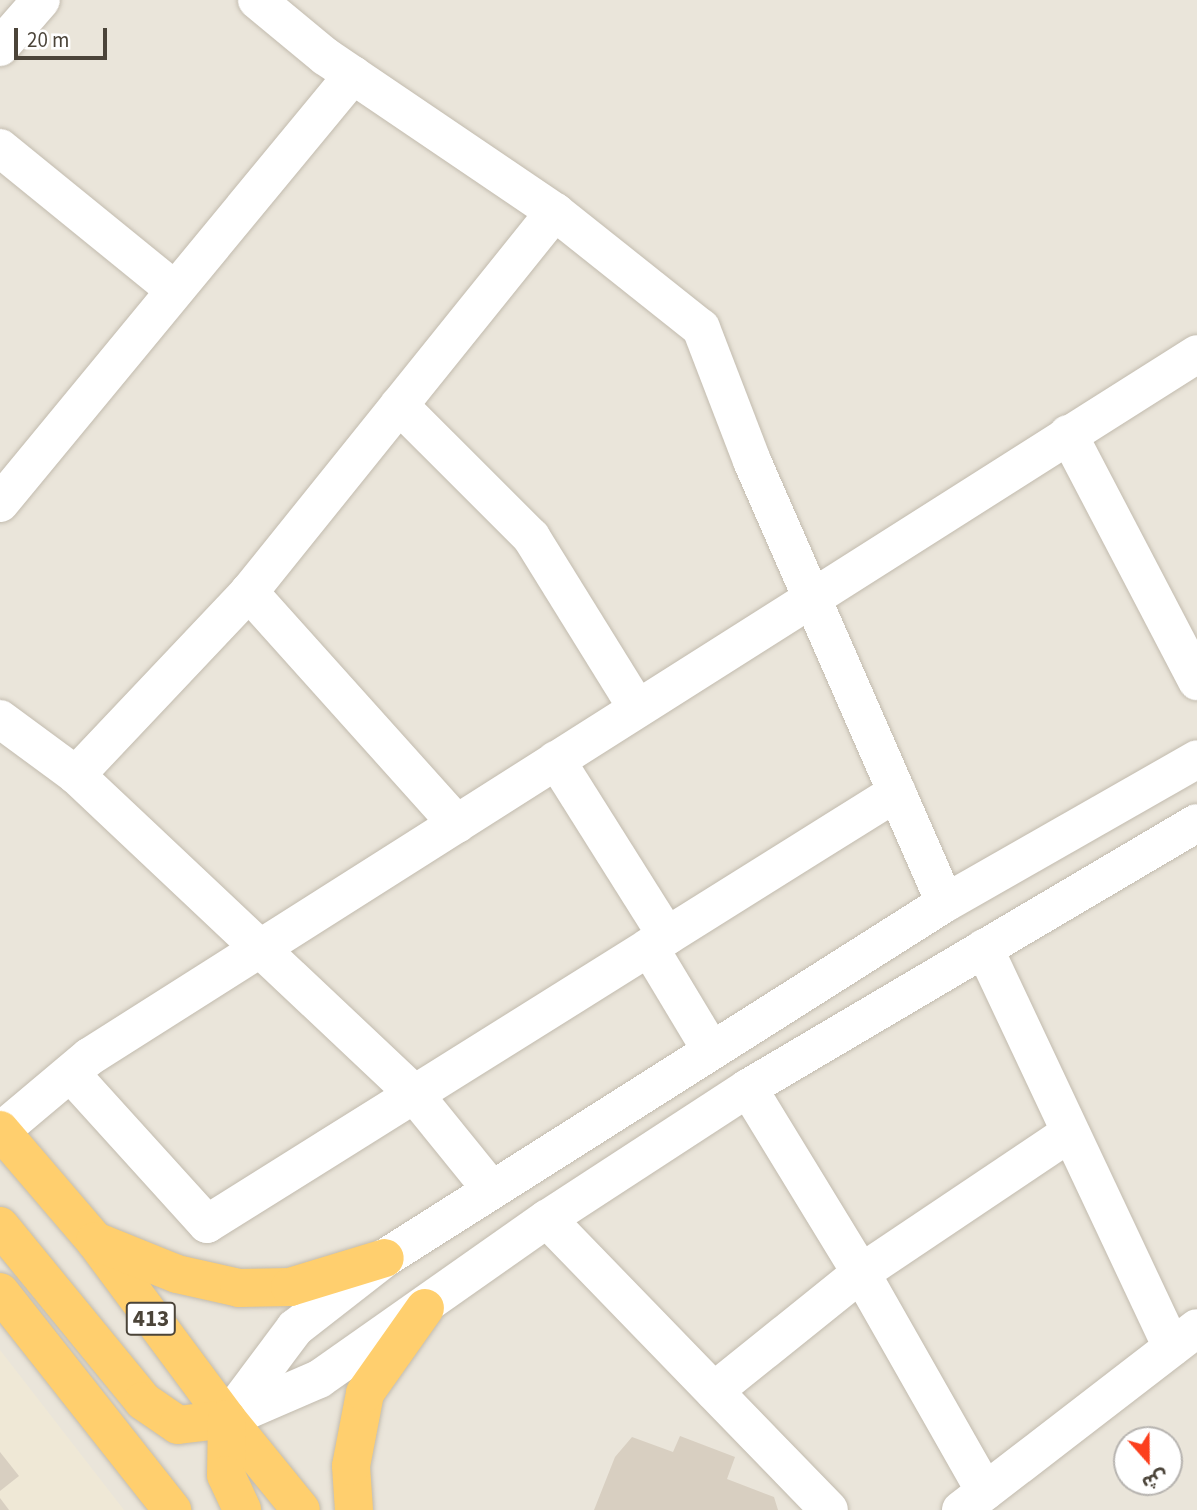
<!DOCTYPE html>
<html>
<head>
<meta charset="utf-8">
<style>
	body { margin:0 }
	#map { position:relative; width:1197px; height:1510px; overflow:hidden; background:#f6f3ec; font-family:"Source Sans 3","Noto Sans Arabic",sans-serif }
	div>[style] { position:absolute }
	.residential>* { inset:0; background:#eae5da }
	.education>* { inset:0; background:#efe8d6 }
	.building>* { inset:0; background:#d8cfc1 }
	.roads { filter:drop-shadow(0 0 2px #c2bbae) drop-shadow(0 0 2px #c2bbae) }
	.minor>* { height:38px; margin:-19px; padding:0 19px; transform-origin:19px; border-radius:19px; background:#fff }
	.highway>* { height:38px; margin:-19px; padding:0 19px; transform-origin:19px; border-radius:19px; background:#ffcf6e }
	span { translate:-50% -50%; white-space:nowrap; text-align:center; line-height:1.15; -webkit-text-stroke:5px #fff; paint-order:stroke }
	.shield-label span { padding:2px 5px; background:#fff; border:2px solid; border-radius:5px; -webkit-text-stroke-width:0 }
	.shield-label { font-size:23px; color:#4b4439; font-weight:700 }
	.north { position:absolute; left:1113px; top:1426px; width:70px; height:70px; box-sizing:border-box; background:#fff; border:2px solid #b7b4b0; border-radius:50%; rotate:159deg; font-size:19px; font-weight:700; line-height:28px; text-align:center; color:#4b4439 }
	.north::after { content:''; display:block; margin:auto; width:24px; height:32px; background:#fc3f1d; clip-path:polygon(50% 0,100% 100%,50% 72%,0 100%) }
	.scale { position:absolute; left:14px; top:28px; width:93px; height:32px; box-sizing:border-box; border:4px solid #4b4439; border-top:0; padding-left:9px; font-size:21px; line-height:24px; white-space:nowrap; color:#4b4439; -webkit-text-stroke:5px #fff; paint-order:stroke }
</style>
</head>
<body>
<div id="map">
	<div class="residential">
		<div style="clip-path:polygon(evenodd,0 0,1197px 0,1197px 1510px,0 1510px,0 0,1127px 1440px,1169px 1440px,1169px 1482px,1127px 1482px,1127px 1440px)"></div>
	</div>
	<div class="education">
		<div style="clip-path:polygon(0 1350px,124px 1510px,0 1510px)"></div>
	</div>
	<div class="building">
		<div style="clip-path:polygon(680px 1436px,735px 1457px,727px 1479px,774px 1497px,778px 1510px,594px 1510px,615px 1457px,632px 1437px,673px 1452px)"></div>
		<div style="clip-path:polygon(0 1452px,19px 1476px,0 1491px)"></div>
		<div style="clip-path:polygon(0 1498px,9px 1510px,0 1510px)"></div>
	</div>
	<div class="roads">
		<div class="minor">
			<div style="left:257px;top:0;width:89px;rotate:39.6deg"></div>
			<div style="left:326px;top:57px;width:277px;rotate:34.1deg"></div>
			<div style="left:555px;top:212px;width:186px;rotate:38.5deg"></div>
			<div style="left:701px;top:328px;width:142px;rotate:69deg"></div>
			<div style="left:752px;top:461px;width:482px;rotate:66.4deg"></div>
			<div style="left:0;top:47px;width:62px;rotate:-48.9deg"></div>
			<div style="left:0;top:148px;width:225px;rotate:39.1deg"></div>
			<div style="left:399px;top:405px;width:187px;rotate:45deg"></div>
			<div style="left:531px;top:537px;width:201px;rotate:58.2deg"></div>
			<div style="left:1068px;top:434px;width:279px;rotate:62.4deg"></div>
			<div style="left:0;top:503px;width:555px;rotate:-50.49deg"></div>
			<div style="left:249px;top:592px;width:488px;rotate:-51.2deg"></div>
			<div style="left:0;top:719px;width:94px;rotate:36.4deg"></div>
			<div style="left:556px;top:760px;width:208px;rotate:57.8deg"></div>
			<div style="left:457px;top:824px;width:312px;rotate:-131.9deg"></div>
			<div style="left:249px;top:592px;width:252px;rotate:133.4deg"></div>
			<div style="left:76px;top:775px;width:465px;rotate:43.3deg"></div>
			<div style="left:414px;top:1094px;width:121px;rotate:51deg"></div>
			<div style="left:649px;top:947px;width:120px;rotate:59deg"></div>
			<div style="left:984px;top:948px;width:441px;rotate:64.8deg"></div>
			<div style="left:72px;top:1075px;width:201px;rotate:47.8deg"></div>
			<div style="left:207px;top:1224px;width:814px;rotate:-32.05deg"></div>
			<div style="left:748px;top:1088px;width:217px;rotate:58.6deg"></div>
			<div style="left:861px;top:1273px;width:251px;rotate:60.4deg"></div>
			<div style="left:1px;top:1131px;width:115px;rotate:-40.1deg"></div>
			<div style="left:89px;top:1057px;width:1312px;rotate:-32.39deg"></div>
			<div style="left:547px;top:1219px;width:405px;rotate:45.9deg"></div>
			<div style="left:714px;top:1391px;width:189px;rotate:-38.8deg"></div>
			<div style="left:861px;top:1273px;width:251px;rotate:-33.9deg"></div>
			<div style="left:229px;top:1418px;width:98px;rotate:-23.4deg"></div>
			<div style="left:319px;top:1379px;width:279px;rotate:-35.1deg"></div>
			<div style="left:547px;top:1219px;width:240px;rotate:-33.1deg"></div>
			<div style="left:748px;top:1088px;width:521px;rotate:-30.55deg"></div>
			<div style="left:227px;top:1419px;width:114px;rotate:-53.2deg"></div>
			<div style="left:295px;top:1328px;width:114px;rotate:-37.9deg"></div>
			<div style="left:385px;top:1258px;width:663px;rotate:-32.37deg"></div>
			<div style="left:945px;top:903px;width:290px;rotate:-29.7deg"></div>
			<div style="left:961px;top:1510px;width:298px;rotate:-37.6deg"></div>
		</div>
		<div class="highway">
			<div style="left:0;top:1130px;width:146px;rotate:49.4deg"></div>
			<div style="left:95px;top:1241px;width:222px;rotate:53.4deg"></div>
			<div style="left:227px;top:1419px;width:117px;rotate:50.9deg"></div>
			<div style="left:0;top:1226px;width:226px;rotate:50.7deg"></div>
			<div style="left:143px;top:1401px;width:42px;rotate:34.4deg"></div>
			<div style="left:178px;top:1425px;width:49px;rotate:-7deg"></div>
			<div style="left:227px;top:1419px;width:56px;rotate:91deg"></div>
			<div style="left:226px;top:1475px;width:38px;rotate:65deg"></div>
			<div style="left:95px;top:1241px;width:88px;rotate:21.9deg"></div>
			<div style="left:177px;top:1274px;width:64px;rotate:12.7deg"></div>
			<div style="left:239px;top:1288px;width:51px;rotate:-1.1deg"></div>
			<div style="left:290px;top:1287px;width:99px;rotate:-17deg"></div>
			<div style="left:0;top:1292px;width:278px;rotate:51.7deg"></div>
			<div style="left:354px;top:1510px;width:44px;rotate:-93.9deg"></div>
			<div style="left:351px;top:1466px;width:74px;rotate:-79.1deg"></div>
			<div style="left:365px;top:1393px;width:104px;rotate:-54.8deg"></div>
		</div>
	</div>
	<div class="shield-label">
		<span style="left:151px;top:1319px">413</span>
	</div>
	<div class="north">ش</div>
	<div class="scale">20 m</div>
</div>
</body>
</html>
